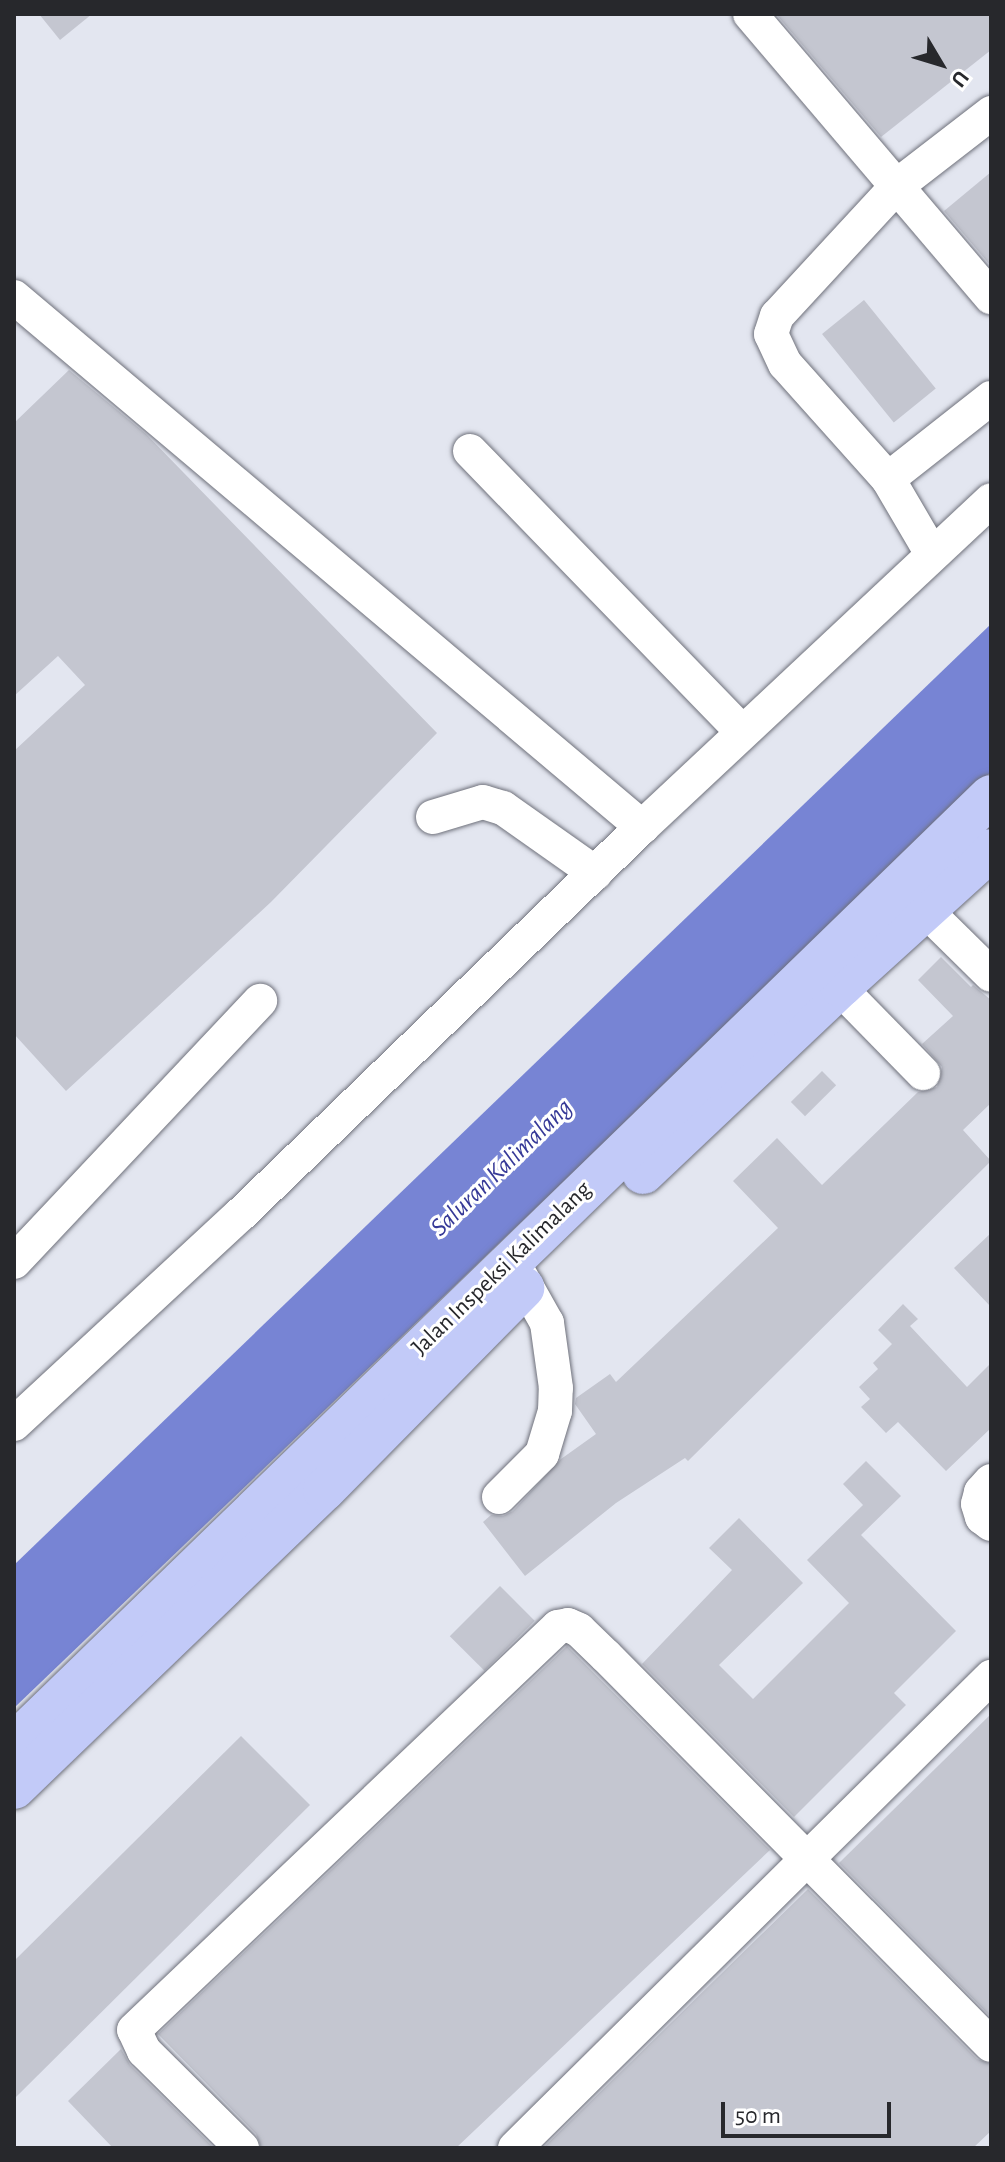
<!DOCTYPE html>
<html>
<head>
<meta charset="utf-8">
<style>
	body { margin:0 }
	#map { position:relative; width:1005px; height:2162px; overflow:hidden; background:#e3e6f0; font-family:"Alegreya Sans",sans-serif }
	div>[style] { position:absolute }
	.water>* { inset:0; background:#7784d4 }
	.building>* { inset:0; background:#c4c6d0; transform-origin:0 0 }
	.roads { filter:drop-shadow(0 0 2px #6f717b) drop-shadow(0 0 2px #6f717b) }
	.minor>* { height:34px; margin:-17px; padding:0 17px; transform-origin:17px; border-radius:17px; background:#fff }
	.major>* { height:42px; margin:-21px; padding:0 21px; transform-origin:21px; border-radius:21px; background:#c2caf8 }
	span { translate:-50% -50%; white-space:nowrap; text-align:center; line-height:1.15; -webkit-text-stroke:6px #fff; paint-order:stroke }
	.street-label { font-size:24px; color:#27282c }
	.water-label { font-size:26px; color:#363997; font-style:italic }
	.frame { position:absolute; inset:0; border:16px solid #27282c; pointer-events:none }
	.north { position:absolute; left:901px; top:24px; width:80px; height:80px; -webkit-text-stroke:6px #fff; paint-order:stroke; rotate:128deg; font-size:22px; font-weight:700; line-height:32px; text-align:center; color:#27282c }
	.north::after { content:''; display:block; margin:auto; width:28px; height:36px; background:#27282c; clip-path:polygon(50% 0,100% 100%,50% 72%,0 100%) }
	.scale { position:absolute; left:721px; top:2102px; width:170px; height:36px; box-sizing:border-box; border:4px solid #27282c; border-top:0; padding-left:10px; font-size:24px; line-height:28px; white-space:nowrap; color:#27282c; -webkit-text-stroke:6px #fff; paint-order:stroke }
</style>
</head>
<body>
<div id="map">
	<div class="water">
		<div style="clip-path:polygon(991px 624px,991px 772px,14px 1708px,14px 1565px)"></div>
	</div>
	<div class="building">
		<div style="clip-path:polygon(39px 14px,92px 14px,60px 40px)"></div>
		<div style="clip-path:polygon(776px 14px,991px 14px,991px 50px,881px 137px)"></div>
		<div style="clip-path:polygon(991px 172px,991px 266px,944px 211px)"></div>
		<div style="left:864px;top:300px;width:114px;height:54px;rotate:51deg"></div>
		<div style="clip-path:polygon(69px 370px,146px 434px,437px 733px,271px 902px,66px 1091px,14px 1034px,14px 751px,85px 685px,58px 656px,14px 696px,14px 423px)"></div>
		<div style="clip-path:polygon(941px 957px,971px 987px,973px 985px,991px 1000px,991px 1103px,963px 1130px,991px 1161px,688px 1461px,685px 1458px,616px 1503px,525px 1576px,483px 1522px,491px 1515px,503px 1516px,513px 1511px,561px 1459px,596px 1434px,575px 1404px,576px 1398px,610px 1374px,616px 1382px,778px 1228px,733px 1181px,777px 1138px,822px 1185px,918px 1092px,937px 1087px,942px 1067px,922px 1044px,953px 1016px,918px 980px)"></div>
		<div style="left:822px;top:1071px;width:20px;height:44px;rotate:45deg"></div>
		<div style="clip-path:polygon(991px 1233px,991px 1307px,954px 1268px)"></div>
		<div style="clip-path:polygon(903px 1304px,918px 1319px,910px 1326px,967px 1387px,991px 1363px,991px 1428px,946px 1471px,898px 1422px,886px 1433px,861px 1407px,870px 1399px,859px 1387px,878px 1369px,873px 1363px,892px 1344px,878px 1330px)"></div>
		<div style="clip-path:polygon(866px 1461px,901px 1496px,861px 1535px,956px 1631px,894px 1693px,906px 1705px,794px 1817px,642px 1664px,732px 1570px,709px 1548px,739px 1518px,803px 1583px,719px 1665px,753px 1699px,849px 1603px,807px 1560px,863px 1505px,843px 1484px)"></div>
		<div style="left:500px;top:1586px;width:49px;height:71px;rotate:45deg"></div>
		<div style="clip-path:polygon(567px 1646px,770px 1850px,456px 2148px,261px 2148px,256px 2134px,158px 2034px)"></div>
		<div style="clip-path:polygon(991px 1714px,991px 2017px,839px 1863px)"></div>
		<div style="clip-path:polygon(241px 1736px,310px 1805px,14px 2099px,14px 1961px)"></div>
		<div style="clip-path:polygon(808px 1889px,977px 2059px,991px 2064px,991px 2131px,973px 2148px,543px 2148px)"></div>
		<div style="clip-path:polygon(121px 2049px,130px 2065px,214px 2148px,113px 2148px,68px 2101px)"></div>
	</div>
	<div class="roads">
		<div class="minor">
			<div style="left:750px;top:14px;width:372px;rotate:49.6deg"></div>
			<div style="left:14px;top:297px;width:822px;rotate:40.16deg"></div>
			<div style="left:470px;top:451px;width:391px;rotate:45.9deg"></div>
			<div style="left:888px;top:479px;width:131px;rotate:-38.2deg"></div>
			<div style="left:932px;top:554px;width:87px;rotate:-120.4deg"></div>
			<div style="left:888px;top:479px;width:154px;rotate:-131.8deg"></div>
			<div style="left:785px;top:364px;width:33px;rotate:-115deg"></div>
			<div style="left:771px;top:334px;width:19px;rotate:-72deg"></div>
			<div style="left:777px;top:316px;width:178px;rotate:-47.3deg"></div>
			<div style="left:898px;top:185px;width:118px;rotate:-37.7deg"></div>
			<div style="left:433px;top:817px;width:52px;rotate:-16.7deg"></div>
			<div style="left:483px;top:802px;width:21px;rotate:17deg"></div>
			<div style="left:503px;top:808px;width:113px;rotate:35.2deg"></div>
			<div style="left:909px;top:894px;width:115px;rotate:44.6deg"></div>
			<div style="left:823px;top:971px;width:143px;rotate:45.6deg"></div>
			<div style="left:14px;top:1262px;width:359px;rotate:-46.7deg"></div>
			<div style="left:14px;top:1424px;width:309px;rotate:-42.8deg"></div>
			<div style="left:241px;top:1214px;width:557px;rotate:-43.98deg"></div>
			<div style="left:642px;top:827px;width:478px;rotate:-43.1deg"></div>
			<div style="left:991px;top:1481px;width:15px;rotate:132deg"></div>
			<div style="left:981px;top:1492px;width:12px;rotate:104deg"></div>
			<div style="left:978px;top:1504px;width:14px;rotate:73deg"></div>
			<div style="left:982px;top:1517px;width:11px;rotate:38deg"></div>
			<div style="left:499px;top:1497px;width:61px;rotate:-45deg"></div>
			<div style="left:542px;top:1454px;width:45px;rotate:-73.2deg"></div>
			<div style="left:555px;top:1411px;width:23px;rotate:-88deg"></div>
			<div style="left:556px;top:1388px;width:66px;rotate:-97.9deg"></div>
			<div style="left:547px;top:1323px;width:65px;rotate:-119.3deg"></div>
			<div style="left:242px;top:2148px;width:138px;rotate:-135.3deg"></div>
			<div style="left:144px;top:2051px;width:23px;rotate:-115deg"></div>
			<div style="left:134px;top:2030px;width:585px;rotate:-43.55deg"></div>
			<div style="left:558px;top:1627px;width:10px;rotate:-11deg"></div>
			<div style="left:568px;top:1625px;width:12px;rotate:24deg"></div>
			<div style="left:579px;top:1630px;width:37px;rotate:44deg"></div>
			<div style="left:606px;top:1656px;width:547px;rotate:45.3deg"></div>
			<div style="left:515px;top:2148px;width:670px;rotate:-44.7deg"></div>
		</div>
		<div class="major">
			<div style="left:643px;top:1173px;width:272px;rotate:-43.4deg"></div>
			<div style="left:841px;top:986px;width:202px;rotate:-42.2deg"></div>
			<div style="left:14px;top:1744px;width:1361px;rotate:-44.14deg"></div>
			<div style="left:14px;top:1788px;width:430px;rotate:-43.9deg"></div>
			<div style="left:324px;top:1490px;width:284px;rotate:-45.4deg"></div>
		</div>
	</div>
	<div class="street-label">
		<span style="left:502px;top:1269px;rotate:-44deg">Jalan Inspeksi Kalimalang</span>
	</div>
	<div class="water-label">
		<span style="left:502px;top:1168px;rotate:-44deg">Saluran Kalimalang</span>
	</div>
	<div class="frame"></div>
	<div class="north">U</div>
	<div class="scale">50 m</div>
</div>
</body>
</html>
